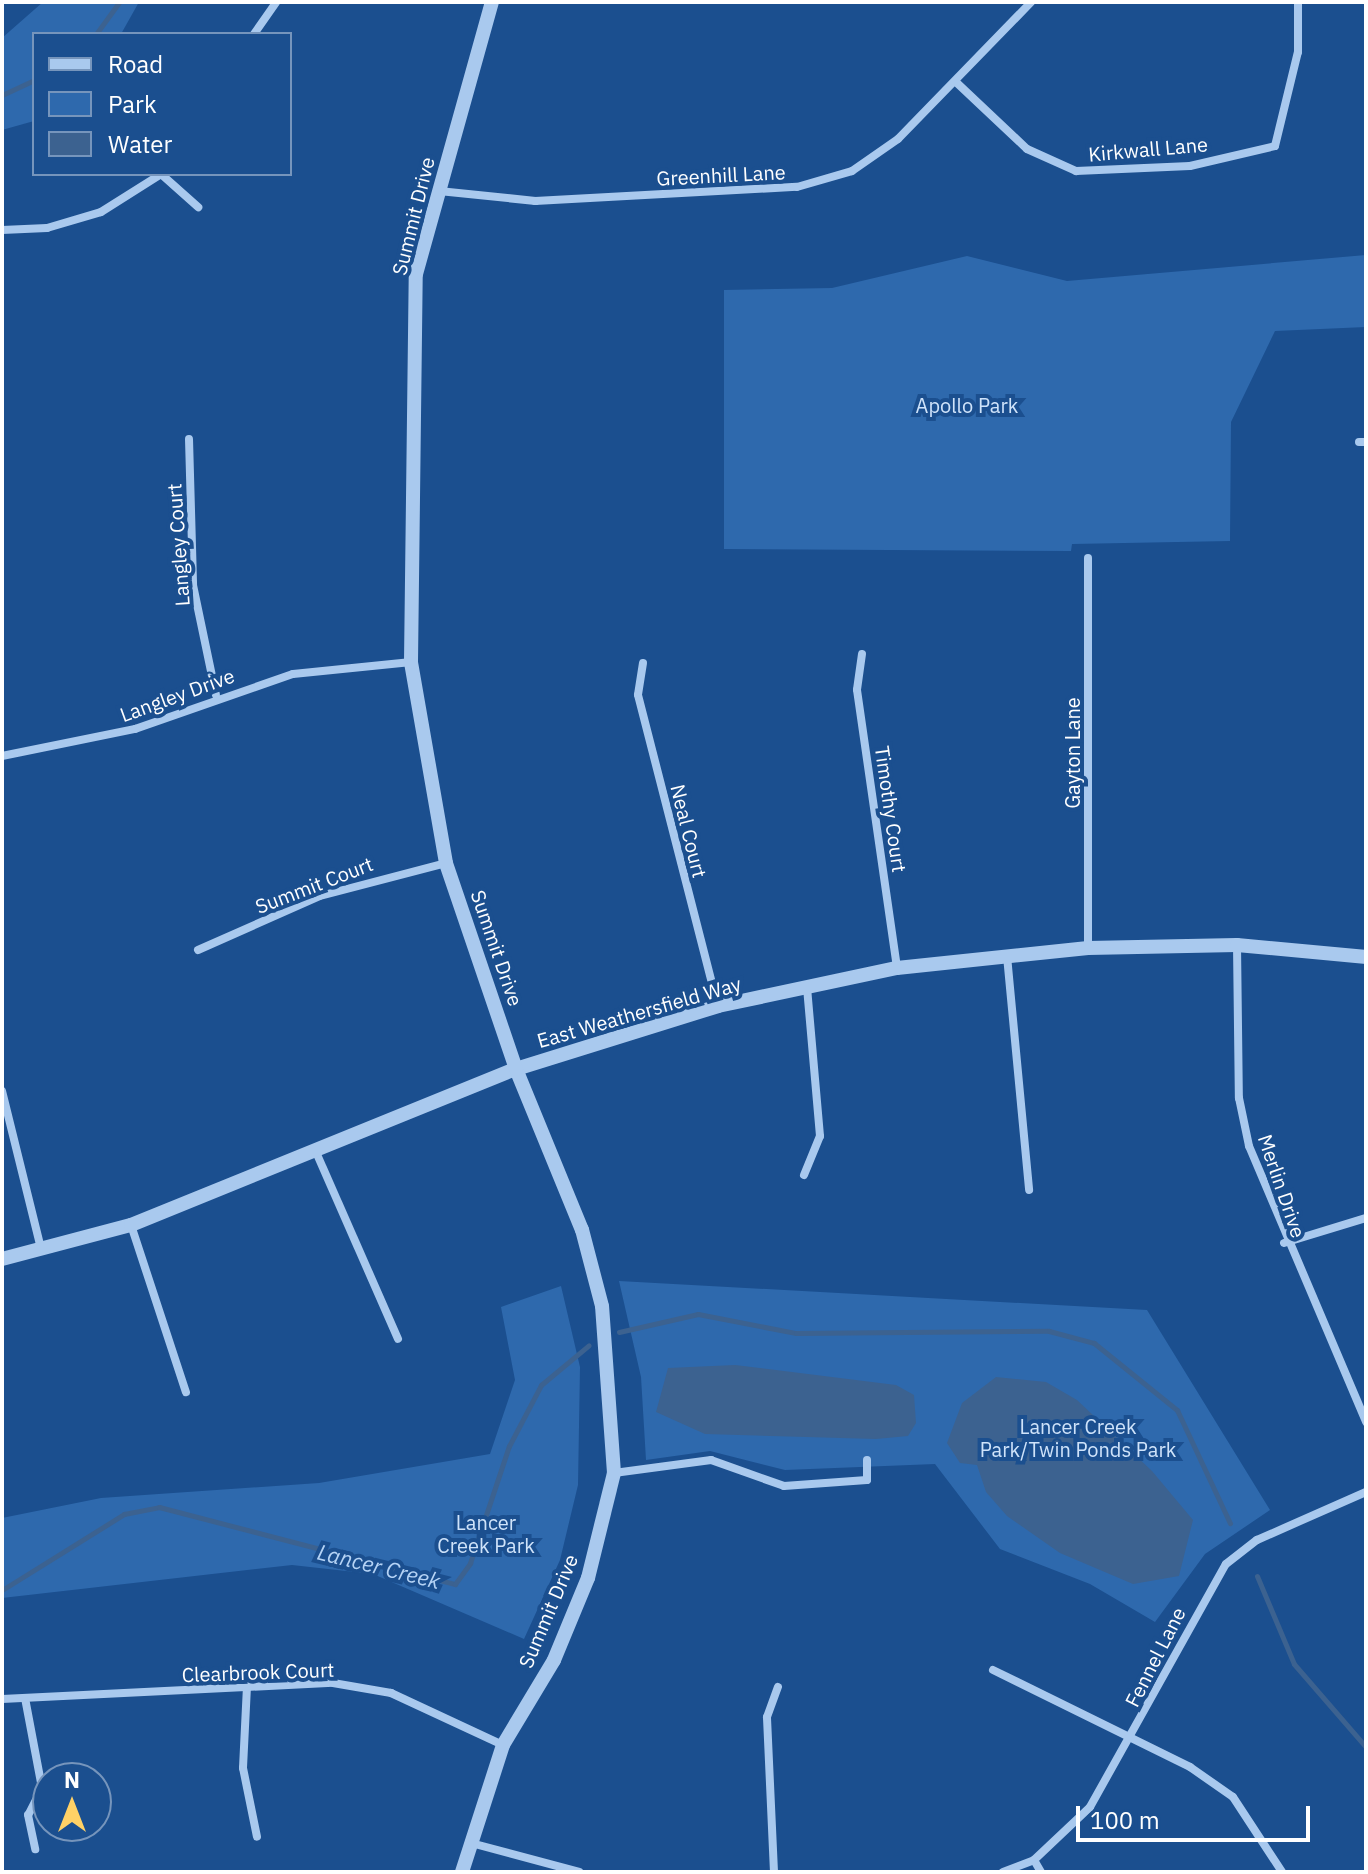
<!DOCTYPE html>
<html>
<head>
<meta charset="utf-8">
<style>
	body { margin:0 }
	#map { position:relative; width:1368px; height:1874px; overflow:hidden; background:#1b4f8f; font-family:"IBM Plex Sans",sans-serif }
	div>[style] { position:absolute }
	.green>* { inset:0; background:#2e69ad }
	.water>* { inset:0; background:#3c6290 }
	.stream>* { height:5px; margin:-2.5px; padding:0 2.5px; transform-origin:2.5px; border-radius:2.5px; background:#3c6290 }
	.minor>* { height:8px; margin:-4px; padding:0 4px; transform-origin:4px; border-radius:4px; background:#a9c9ee }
	.tertiary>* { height:14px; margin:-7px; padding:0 7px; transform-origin:7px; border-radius:7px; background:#a9c9ee }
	span { translate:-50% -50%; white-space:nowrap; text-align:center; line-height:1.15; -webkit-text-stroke:8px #1b4f8f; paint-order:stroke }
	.street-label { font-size:20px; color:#fff }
	.park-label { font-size:20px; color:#cfe3fa }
	.water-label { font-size:22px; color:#b5d3f5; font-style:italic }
	.frame { position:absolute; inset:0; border:4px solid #fff; pointer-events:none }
	.legend { position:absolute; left:32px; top:32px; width:260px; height:144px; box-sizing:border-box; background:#1b4f8f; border:2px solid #7695bc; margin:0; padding:10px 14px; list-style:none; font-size:24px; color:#fff }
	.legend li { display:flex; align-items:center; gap:16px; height:40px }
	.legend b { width:40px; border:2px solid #7695bc }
	.north { position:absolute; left:32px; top:1762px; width:80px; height:80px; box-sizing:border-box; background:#1b4f8f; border:2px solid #7695bc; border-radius:50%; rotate:0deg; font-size:22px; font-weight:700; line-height:32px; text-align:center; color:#fff }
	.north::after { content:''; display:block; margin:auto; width:28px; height:36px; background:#ffd166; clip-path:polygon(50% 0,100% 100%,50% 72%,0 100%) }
	.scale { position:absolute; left:1076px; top:1806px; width:234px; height:36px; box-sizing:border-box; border:4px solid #fff; border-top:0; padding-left:10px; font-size:24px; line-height:28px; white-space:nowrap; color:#fff; -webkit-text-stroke:6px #1b4f8f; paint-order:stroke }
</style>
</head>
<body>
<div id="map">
	<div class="green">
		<div style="clip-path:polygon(43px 2px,139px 2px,121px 34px,34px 34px,34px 121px,2px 130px,2px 38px)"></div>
		<div style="clip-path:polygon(1366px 255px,1366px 327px,1275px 331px,1231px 422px,1230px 541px,1072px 544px,1071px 551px,724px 549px,724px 290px,832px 288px,967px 256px,1067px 281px)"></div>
		<div style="clip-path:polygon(619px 1281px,1147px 1310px,1270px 1510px,1205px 1554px,1155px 1622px,1090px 1584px,1000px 1549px,935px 1464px,785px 1470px,710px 1451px,646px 1460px,641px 1377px)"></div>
		<div style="clip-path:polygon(561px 1286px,580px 1367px,578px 1485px,560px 1560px,524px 1639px,373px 1574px,292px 1565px,2px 1598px,2px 1518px,101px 1498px,319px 1483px,490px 1454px,515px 1380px,501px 1307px)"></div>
	</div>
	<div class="water">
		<div style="clip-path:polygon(735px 1365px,896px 1385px,914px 1395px,916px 1423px,908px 1436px,876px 1439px,705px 1434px,656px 1412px,668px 1368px)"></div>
		<div style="clip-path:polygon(996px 1377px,1046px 1382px,1077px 1400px,1152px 1471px,1193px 1520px,1179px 1576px,1133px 1584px,1060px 1553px,1007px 1516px,986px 1492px,977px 1465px,960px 1463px,947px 1443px,962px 1403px)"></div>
	</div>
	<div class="stream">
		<div style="left:96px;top:34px;width:39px;rotate:-54deg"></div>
		<div style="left:2px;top:95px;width:35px;rotate:-25deg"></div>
		<div style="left:619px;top:1332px;width:81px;rotate:-12.8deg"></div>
		<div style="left:698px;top:1314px;width:100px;rotate:11deg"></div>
		<div style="left:796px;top:1333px;width:253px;rotate:-0.5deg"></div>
		<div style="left:1049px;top:1331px;width:47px;rotate:14.9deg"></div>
		<div style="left:1094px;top:1343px;width:107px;rotate:38.9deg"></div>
		<div style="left:1177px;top:1410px;width:125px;rotate:64.9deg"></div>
		<div style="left:1257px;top:1576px;width:95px;rotate:67.2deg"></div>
		<div style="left:1294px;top:1664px;width:110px;rotate:49.1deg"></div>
		<div style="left:2px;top:1590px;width:144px;rotate:-31.9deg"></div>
		<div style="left:124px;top:1514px;width:36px;rotate:-11deg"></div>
		<div style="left:159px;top:1507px;width:306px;rotate:14.6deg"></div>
		<div style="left:455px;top:1584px;width:26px;rotate:-54deg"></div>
		<div style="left:470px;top:1563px;width:123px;rotate:-71.6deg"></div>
		<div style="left:509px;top:1446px;width:69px;rotate:-62.3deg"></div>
		<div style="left:541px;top:1385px;width:62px;rotate:-39.8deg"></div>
	</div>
	<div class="minor">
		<div style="left:254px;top:34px;width:39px;rotate:-55deg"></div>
		<div style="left:957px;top:83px;width:96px;rotate:43.3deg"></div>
		<div style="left:1027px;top:149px;width:54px;rotate:24.2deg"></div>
		<div style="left:1076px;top:171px;width:114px;rotate:-2.5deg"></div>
		<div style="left:1190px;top:166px;width:87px;rotate:-13.2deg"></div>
		<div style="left:1275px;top:146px;width:97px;rotate:-76.3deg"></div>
		<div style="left:1298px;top:52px;width:50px;rotate:-90deg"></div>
		<div style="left:161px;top:174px;width:50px;rotate:41.7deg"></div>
		<div style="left:439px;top:191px;width:97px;rotate:5.9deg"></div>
		<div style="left:535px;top:201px;width:262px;rotate:-3.1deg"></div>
		<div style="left:797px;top:187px;width:57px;rotate:-16.2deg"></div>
		<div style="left:852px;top:171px;width:56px;rotate:-34.8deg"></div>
		<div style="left:898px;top:139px;width:191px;rotate:-45.8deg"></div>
		<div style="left:2px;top:230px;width:45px;rotate:-2.5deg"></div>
		<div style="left:47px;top:228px;width:56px;rotate:-16.5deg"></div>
		<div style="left:101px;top:212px;width:71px;rotate:-32.3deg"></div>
		<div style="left:189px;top:439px;width:146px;rotate:88.4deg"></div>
		<div style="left:193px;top:585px;width:112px;rotate:78.2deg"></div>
		<div style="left:1359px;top:442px;width:7px"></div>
		<div style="left:862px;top:654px;width:36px;rotate:98deg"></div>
		<div style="left:857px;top:690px;width:281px;rotate:81.8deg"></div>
		<div style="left:643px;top:663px;width:32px;rotate:99deg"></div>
		<div style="left:638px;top:695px;width:321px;rotate:75.6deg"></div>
		<div style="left:2px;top:756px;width:136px;rotate:-11.5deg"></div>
		<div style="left:135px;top:729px;width:167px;rotate:-19.2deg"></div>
		<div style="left:293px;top:674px;width:119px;rotate:-5.8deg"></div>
		<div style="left:1237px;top:945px;width:153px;rotate:89.3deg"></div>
		<div style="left:1239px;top:1098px;width:49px;rotate:78.2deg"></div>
		<div style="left:1249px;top:1146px;width:300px;rotate:67deg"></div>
		<div style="left:1088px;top:948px;width:390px;rotate:-90deg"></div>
		<div style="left:198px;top:950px;width:133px;rotate:-23.9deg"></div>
		<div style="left:320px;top:896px;width:130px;rotate:-14.7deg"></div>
		<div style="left:1007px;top:956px;width:235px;rotate:84.6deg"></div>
		<div style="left:2px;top:1091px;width:163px;rotate:76.1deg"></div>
		<div style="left:316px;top:1152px;width:204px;rotate:66.3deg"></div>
		<div style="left:804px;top:1175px;width:42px;rotate:-67.7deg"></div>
		<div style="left:820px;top:1136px;width:149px;rotate:-95deg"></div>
		<div style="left:131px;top:1225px;width:176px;rotate:71.8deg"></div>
		<div style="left:1284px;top:1243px;width:86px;rotate:-17deg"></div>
		<div style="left:614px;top:1473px;width:98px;rotate:-7.6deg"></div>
		<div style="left:711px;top:1460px;width:77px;rotate:19.6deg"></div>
		<div style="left:784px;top:1486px;width:83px;rotate:-4.1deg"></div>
		<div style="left:867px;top:1480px;width:20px;rotate:-90deg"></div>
		<div style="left:993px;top:1670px;width:220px;rotate:26.2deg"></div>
		<div style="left:1190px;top:1767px;width:52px;rotate:34.9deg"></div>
		<div style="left:1233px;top:1797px;width:90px;rotate:56.8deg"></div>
		<div style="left:247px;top:1686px;width:82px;rotate:92.8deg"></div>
		<div style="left:243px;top:1768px;width:70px;rotate:78.5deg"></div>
		<div style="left:25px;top:1698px;width:92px;rotate:79.3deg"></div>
		<div style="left:42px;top:1788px;width:30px;rotate:117deg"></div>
		<div style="left:28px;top:1815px;width:35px;rotate:78deg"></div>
		<div style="left:2px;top:1699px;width:331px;rotate:-2.8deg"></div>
		<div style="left:333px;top:1683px;width:59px;rotate:9.8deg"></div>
		<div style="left:391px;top:1693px;width:123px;rotate:24.9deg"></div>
		<div style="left:471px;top:1843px;width:112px;rotate:15deg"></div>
		<div style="left:1034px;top:1860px;width:14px;rotate:60deg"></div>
		<div style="left:774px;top:1872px;width:155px;rotate:-92.6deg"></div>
		<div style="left:767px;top:1717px;width:32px;rotate:-70deg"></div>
		<div style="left:1003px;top:1872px;width:33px;rotate:-21deg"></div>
		<div style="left:1034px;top:1860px;width:77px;rotate:-43.4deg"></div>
		<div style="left:1090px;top:1807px;width:278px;rotate:-60.8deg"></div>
		<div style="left:1226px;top:1564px;width:39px;rotate:-38deg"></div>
		<div style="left:1257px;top:1540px;width:119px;rotate:-23.8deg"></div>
	</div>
	<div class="tertiary">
		<div style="left:2px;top:1259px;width:133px;rotate:-14.8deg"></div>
		<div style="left:131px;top:1225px;width:415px;rotate:-22.1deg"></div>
		<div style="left:516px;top:1069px;width:212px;rotate:-17.3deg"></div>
		<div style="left:718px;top:1006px;width:183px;rotate:-12deg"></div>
		<div style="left:897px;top:968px;width:192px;rotate:-6deg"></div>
		<div style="left:1088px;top:948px;width:149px;rotate:-1.2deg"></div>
		<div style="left:1237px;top:945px;width:130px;rotate:5.3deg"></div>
		<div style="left:462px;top:1872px;width:133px;rotate:-72.1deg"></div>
		<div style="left:503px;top:1745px;width:99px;rotate:-59deg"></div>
		<div style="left:554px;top:1660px;width:89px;rotate:-67.5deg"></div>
		<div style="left:588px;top:1578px;width:108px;rotate:-76.1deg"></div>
		<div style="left:614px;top:1473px;width:167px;rotate:-94.1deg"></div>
		<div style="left:602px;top:1306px;width:79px;rotate:-104.7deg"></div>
		<div style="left:582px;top:1230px;width:174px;rotate:-112.3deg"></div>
		<div style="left:516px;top:1069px;width:218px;rotate:-108.8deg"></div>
		<div style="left:446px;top:863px;width:204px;rotate:-99.9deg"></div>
		<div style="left:411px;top:662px;width:388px;rotate:-89.3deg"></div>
		<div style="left:416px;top:274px;width:282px;rotate:-74.4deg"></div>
	</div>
	<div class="street-label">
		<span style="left:1148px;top:149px;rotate:-5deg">Kirkwall Lane</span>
		<span style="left:721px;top:175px;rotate:-3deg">Greenhill Lane</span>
		<span style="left:413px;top:216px;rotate:-76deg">Summit Drive</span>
		<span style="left:178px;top:545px;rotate:-94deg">Langley Court</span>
		<span style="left:177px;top:695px;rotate:-20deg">Langley Drive</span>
		<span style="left:1072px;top:753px;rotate:-90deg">Gayton Lane</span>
		<span style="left:891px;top:809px;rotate:82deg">Timothy Court</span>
		<span style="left:689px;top:831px;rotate:76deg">Neal Court</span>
		<span style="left:314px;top:885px;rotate:-21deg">Summit Court</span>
		<span style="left:497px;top:948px;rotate:71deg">Summit Drive</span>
		<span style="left:639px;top:1012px;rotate:-16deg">East Weathersfield Way</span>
		<span style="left:1282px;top:1186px;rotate:71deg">Merlin Drive</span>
		<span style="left:548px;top:1611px;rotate:-67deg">Summit Drive</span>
		<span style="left:1155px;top:1657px;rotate:-63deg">Fennel Lane</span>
		<span style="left:258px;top:1672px;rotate:-2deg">Clearbrook Court</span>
	</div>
	<div class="park-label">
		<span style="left:967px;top:405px">Apollo Park</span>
		<span style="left:1078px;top:1438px">Lancer Creek<br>Park/Twin Ponds Park</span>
		<span style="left:486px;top:1534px">Lancer<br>Creek Park</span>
	</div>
	<div class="water-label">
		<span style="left:379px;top:1566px;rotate:14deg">Lancer Creek</span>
	</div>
	<div class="frame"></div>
	<ul class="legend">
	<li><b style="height:10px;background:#a9c9ee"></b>Road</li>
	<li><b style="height:22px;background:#2e69ad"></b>Park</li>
	<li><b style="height:22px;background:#3c6290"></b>Water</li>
	</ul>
	<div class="north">N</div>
	<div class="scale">100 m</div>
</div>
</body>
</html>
